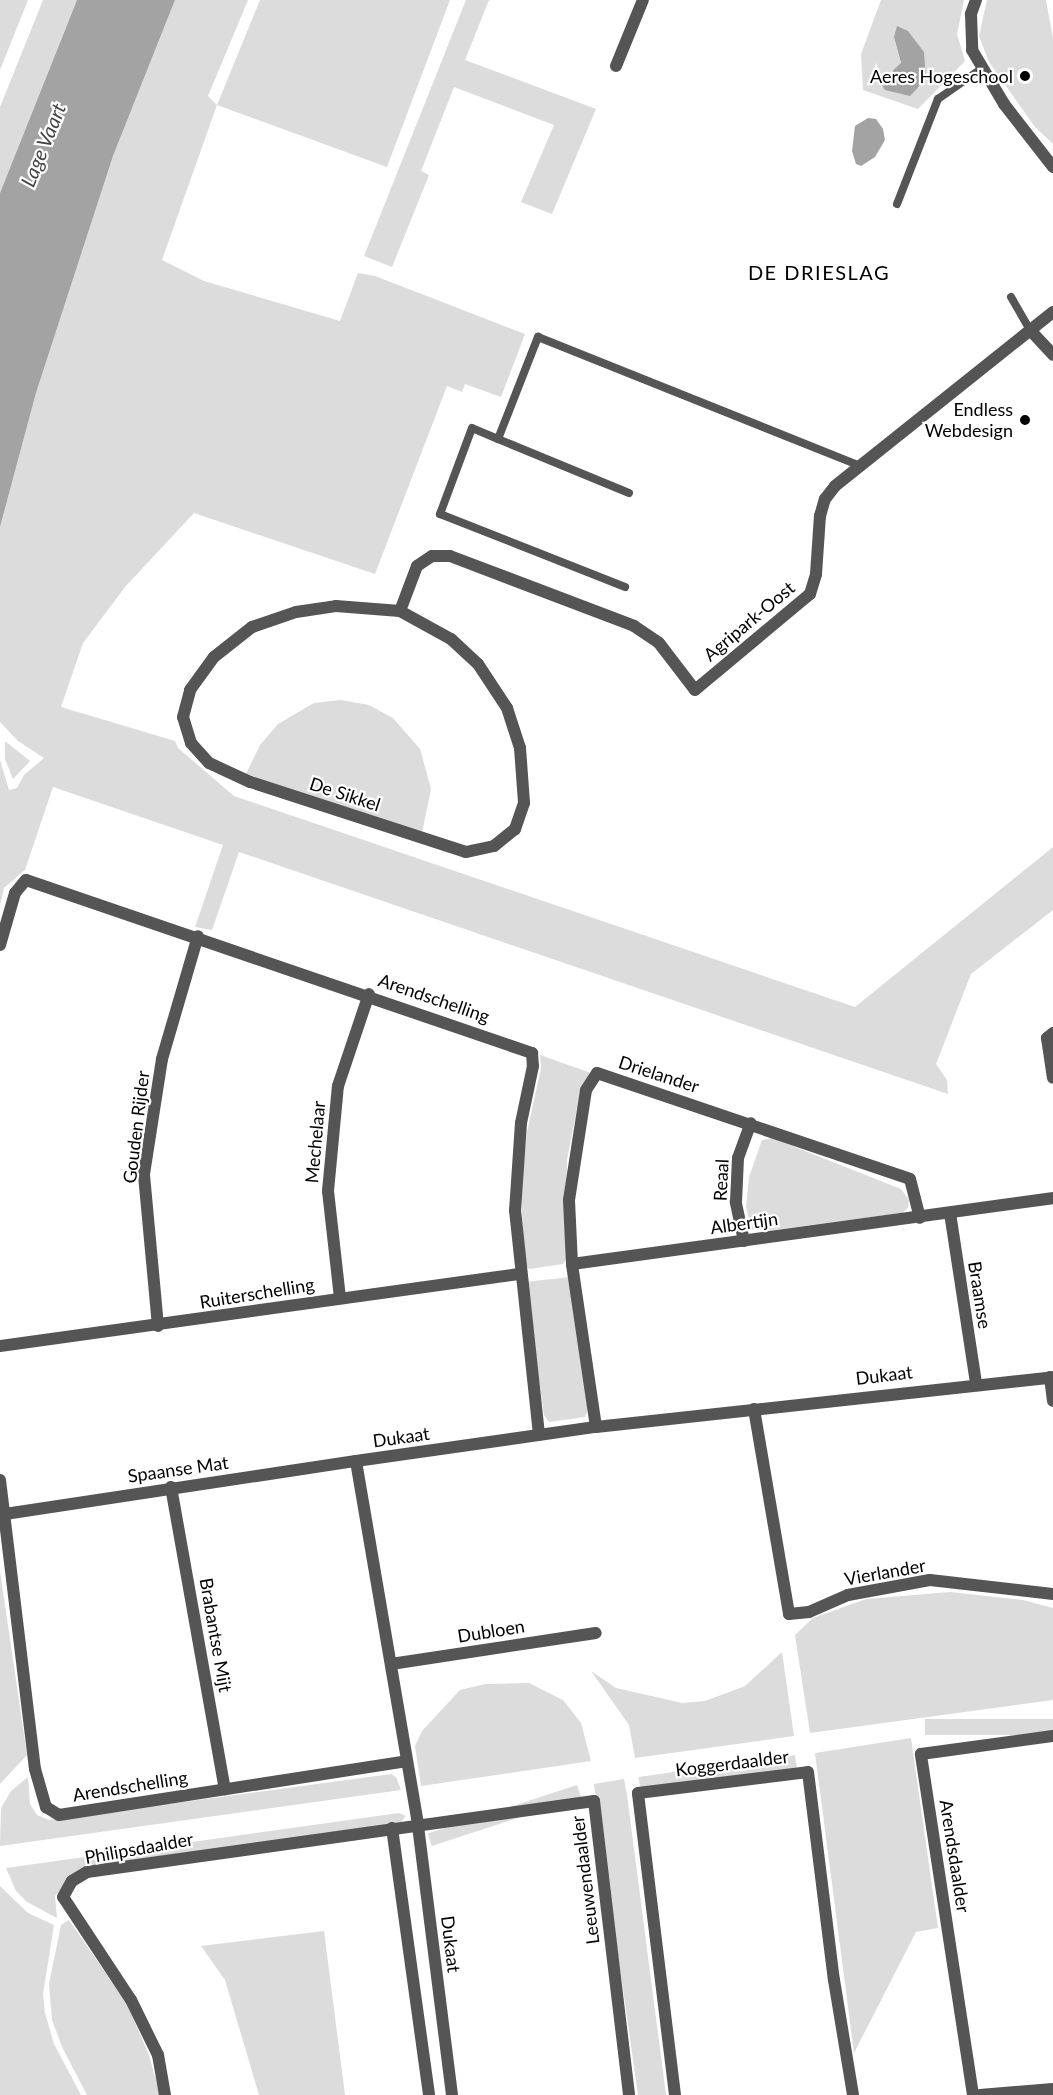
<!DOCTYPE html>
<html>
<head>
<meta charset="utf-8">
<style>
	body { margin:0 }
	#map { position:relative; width:1053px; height:2095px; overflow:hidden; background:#fff; font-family:Lato,sans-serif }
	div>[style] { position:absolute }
	.green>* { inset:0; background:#dcdcdc; transform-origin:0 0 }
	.water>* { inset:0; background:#a3a3a3 }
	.service>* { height:8px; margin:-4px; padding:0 4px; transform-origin:4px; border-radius:4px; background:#555 }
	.pedestrian>* { height:12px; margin:-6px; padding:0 6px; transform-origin:6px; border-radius:6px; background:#555 }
	.minor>* { height:12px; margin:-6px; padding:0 6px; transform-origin:6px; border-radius:6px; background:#555 }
	.dots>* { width:16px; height:16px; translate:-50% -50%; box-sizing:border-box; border:3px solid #fff; border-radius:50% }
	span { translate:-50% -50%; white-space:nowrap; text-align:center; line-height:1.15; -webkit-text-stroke:4.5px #fff; paint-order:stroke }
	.poi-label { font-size:18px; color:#000 }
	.right { translate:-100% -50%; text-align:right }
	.street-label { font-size:18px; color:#000 }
	.water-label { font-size:20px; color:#444; font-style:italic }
	.neighbourhood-label { font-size:20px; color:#000; letter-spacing:1.5px }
</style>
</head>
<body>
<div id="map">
	<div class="green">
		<div style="clip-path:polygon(0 0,28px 0,0 70px)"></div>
		<div style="clip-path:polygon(43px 0,77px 0,0 193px,0 107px)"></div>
		<div style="clip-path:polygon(175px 0,248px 0,208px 96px,217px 105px,260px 0,450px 0,387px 167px,217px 105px,162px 260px,204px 281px,340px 321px,358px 273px,375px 276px,525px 334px,501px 397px,465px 384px,462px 392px,447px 386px,375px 574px,194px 513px,125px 587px,83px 643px,61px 707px,175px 741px,178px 748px,234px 796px,855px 1007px,1053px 847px,1053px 910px,971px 974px,936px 1064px,947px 1080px,948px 1094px,239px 852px,212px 930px,195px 927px,223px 845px,53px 787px,25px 870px,4px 888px,0 906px,0 760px,9px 790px,17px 788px,24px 775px,44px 758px,18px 741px,0 722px,0 527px,36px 393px,113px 156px)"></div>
		<div style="clip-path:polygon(466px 0,489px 0,465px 60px,596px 109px,552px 214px,521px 202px,554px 125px,454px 87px,421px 171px,429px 175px,392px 267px,364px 256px)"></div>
		<div style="clip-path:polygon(evenodd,881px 0,964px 0,957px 34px,965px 61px,918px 109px,863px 90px,861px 54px,881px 0,894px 37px,920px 88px,882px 78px,901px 64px,894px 37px)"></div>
		<div style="clip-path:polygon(987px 0,1046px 0,1053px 38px,1053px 144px,1035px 127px,989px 62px,979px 36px)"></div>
		<div style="clip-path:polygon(341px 700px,369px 705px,393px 718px,420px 749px,431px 789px,422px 833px,246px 774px,260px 745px,278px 724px,314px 703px)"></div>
		<div style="clip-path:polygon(5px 741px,30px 761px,13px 779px,5px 759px)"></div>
		<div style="clip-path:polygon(540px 1055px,591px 1073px,581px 1087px,567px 1160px,566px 1259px,563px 1264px,530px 1269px,524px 1266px,521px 1187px,527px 1132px,541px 1068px)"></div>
		<div style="clip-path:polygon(772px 1138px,901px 1189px,909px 1200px,908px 1208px,902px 1213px,766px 1231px,751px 1229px,746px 1207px,749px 1177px,762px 1140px)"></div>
		<div style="clip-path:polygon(570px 1277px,588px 1410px,585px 1417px,549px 1422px,544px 1415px,525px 1282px)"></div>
		<div style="clip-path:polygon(0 1571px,27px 1755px,0 1784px)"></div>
		<div style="clip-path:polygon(950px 1592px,1023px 1600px,1053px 1608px,1053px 1700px,810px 1733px,795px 1635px,813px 1618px,866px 1599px)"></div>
		<div style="clip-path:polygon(782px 1652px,794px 1736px,635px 1758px,629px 1725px,591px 1671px,616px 1688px,682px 1703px,705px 1701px,745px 1686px)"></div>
		<div style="clip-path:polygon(529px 1683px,563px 1700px,581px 1723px,591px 1761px,421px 1786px,415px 1746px,422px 1731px,460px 1690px,485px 1684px)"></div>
		<div style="left:1053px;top:1719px;width:16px;height:128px;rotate:90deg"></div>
		<div style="clip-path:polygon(911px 1738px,938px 1928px,916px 1932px,854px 2053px,815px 1753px)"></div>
		<div style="left:795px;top:1755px;width:14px;height:158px;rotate:82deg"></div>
		<div style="clip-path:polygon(391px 1774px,396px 1777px,401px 1790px,0 1846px,1px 1808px,11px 1791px,28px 1777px,30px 1804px,37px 1815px,49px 1820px)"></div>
		<div style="clip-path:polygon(624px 1779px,627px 1795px,666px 2095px,638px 2095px,594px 1784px)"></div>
		<div style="left:577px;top:1785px;width:13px;height:157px;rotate:72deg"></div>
		<div style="clip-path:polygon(399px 1813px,406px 1816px,401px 1822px,73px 1875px,55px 1896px,57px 1918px,27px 1902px,16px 1891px,6px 1868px)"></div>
		<div style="clip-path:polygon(0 1886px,28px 1913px,54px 1925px,43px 1994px,45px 2013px,54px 2044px,81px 2095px,0 2095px)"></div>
		<div style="clip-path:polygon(69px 1920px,127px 2004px,149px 2055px,160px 2095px,87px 2095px,63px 2049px,52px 2020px,49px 1984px,61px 1925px)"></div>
		<div style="clip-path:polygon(324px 1931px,345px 2095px,259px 2095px,225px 1980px,201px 1946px)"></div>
	</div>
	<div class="water">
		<div style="clip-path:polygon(77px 0,175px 0,113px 156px,36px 393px,0 527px,0 193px)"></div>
		<div style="clip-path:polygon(897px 26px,908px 31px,924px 52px,926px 79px,910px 96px,885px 90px,880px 82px,901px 63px,894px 37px)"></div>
		<div style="clip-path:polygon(868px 118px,876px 119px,883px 129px,885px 140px,875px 157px,861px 166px,856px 164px,852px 151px,855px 126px)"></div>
	</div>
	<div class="service">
		<div style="left:897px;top:204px;width:113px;rotate:-68.7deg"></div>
		<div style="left:938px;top:99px;width:52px;rotate:-34.9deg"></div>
		<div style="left:1011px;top:297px;width:38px;rotate:60deg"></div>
		<div style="left:498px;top:439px;width:28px;rotate:-157deg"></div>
		<div style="left:472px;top:428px;width:92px;rotate:110.4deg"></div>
		<div style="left:440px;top:514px;width:199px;rotate:21.5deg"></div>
		<div style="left:629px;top:493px;width:142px;rotate:-157.6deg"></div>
		<div style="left:498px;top:439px;width:110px;rotate:-68.6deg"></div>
		<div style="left:538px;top:337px;width:347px;rotate:21.8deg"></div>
	</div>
	<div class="pedestrian">
		<div style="left:392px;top:1828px;width:270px;rotate:82.1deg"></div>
	</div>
	<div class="minor">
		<div style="left:976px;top:0;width:15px;rotate:110deg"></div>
		<div style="left:971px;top:14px;width:36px;rotate:88deg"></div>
		<div style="left:972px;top:50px;width:63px;rotate:59.3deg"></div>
		<div style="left:1004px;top:104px;width:80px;rotate:52.1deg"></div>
		<div style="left:616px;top:66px;width:71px;rotate:-67.8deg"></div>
		<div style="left:1030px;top:330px;width:34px;rotate:47deg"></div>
		<div style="left:336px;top:606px;width:64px;rotate:4.5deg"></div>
		<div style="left:400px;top:611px;width:58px;rotate:28.8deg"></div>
		<div style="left:451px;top:639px;width:37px;rotate:43deg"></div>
		<div style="left:478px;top:664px;width:53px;rotate:56.6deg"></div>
		<div style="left:507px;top:708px;width:42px;rotate:72deg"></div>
		<div style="left:520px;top:748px;width:55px;rotate:85.8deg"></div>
		<div style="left:524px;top:803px;width:28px;rotate:109deg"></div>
		<div style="left:515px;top:829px;width:27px;rotate:141deg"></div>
		<div style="left:494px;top:846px;width:29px;rotate:168deg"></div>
		<div style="left:466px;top:852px;width:227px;rotate:-162deg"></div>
		<div style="left:250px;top:782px;width:45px;rotate:-155.1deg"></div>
		<div style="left:209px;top:763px;width:27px;rotate:-132deg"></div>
		<div style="left:191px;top:743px;width:27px;rotate:-107deg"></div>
		<div style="left:183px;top:717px;width:28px;rotate:-75deg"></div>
		<div style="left:190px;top:690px;width:41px;rotate:-54deg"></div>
		<div style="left:214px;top:657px;width:48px;rotate:-38.3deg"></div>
		<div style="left:252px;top:627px;width:46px;rotate:-18.8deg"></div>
		<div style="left:296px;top:612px;width:40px;rotate:-8.5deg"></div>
		<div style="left:400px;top:611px;width:48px;rotate:-69.3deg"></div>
		<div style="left:417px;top:566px;width:18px;rotate:-34deg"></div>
		<div style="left:432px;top:556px;width:18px"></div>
		<div style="left:450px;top:556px;width:197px;rotate:20.8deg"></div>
		<div style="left:634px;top:626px;width:30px;rotate:34deg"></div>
		<div style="left:659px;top:643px;width:59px;rotate:52.5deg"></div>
		<div style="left:695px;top:690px;width:150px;rotate:-39.9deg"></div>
		<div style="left:810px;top:594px;width:21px;rotate:-73deg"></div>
		<div style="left:816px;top:574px;width:58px;rotate:-86.1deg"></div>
		<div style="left:820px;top:516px;width:18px;rotate:-74deg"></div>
		<div style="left:825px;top:499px;width:16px;rotate:-52deg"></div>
		<div style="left:835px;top:486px;width:279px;rotate:-38.6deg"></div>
		<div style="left:0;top:945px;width:54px;rotate:-73.9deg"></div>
		<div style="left:15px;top:893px;width:17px;rotate:-50deg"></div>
		<div style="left:26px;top:880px;width:535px;rotate:18.88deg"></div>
		<div style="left:532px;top:1053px;width:13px;rotate:86deg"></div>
		<div style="left:533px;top:1066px;width:58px;rotate:101.9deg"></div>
		<div style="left:521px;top:1123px;width:87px;rotate:93.9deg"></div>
		<div style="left:515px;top:1210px;width:226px;rotate:83.9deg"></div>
		<div style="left:1053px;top:1033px;width:8px;rotate:140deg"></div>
		<div style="left:1047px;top:1038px;width:40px;rotate:81.5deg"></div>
		<div style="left:950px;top:1213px;width:172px;rotate:81.3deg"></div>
		<div style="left:744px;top:1241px;width:40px;rotate:-102deg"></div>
		<div style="left:736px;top:1202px;width:44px;rotate:-87.4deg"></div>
		<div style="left:738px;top:1158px;width:37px;rotate:-70deg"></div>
		<div style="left:572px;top:1264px;width:486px;rotate:-7.8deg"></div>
		<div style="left:340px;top:1298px;width:108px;rotate:-96.4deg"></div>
		<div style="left:328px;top:1191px;width:105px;rotate:-84.6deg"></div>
		<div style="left:338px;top:1086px;width:97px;rotate:-71.4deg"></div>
		<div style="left:158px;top:1326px;width:153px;rotate:-95.3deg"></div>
		<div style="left:144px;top:1174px;width:116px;rotate:-81.1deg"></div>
		<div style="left:162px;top:1059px;width:128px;rotate:-73.7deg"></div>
		<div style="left:0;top:1346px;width:524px;rotate:-7.9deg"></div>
		<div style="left:1050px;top:1377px;width:24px;rotate:83deg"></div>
		<div style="left:754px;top:1409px;width:208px;rotate:80.3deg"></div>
		<div style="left:789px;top:1614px;width:20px;rotate:-6deg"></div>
		<div style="left:809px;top:1612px;width:43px;rotate:-23.6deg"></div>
		<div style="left:848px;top:1595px;width:83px;rotate:-10.4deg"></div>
		<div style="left:930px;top:1580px;width:124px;rotate:6.5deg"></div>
		<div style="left:596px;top:1427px;width:165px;rotate:-98.4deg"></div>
		<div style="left:572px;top:1264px;width:64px;rotate:-92.7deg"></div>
		<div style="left:569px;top:1200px;width:111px;rotate:-81.2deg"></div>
		<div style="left:586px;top:1090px;width:20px;rotate:-57deg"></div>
		<div style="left:597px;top:1073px;width:330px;rotate:18.7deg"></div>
		<div style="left:910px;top:1179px;width:40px;rotate:75.6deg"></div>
		<div style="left:0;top:1480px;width:291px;rotate:83.1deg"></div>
		<div style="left:35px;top:1769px;width:40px;rotate:74deg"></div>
		<div style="left:46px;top:1807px;width:15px;rotate:32deg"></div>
		<div style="left:59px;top:1815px;width:352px;rotate:-8.8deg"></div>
		<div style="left:171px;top:1487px;width:307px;rotate:79.9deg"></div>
		<div style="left:5px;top:1514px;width:355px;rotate:-8.6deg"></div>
		<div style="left:391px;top:1664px;width:207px;rotate:-8.6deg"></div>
		<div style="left:165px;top:2095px;width:41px;rotate:-99.9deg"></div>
		<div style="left:158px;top:2055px;width:61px;rotate:-116.1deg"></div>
		<div style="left:131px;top:2000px;width:123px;rotate:-123.4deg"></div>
		<div style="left:63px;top:1897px;width:18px;rotate:-61deg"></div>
		<div style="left:72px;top:1881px;width:17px;rotate:-31deg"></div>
		<div style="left:87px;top:1872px;width:512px;rotate:-7.97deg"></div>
		<div style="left:594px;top:1801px;width:296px;rotate:83.2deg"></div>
		<div style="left:452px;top:2095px;width:273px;rotate:-97.2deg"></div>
		<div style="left:418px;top:1824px;width:368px;rotate:-99.7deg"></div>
		<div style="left:356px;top:1461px;width:242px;rotate:-8.1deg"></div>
		<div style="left:596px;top:1427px;width:460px;rotate:-6.2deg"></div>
		<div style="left:675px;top:2095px;width:304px;rotate:-97deg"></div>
		<div style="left:638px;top:1793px;width:171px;rotate:-7deg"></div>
		<div style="left:808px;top:1772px;width:210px;rotate:82.9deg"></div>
		<div style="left:834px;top:1980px;width:117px;rotate:80.6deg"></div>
		<div style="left:973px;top:2095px;width:345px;rotate:-98.7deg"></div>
		<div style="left:921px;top:1754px;width:133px;rotate:-7.8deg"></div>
		<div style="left:980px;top:2095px;width:73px;rotate:-4.7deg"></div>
	</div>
	<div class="dots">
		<div style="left:1025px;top:76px;background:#000"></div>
		<div style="left:1025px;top:420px;background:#000"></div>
	</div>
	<div class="poi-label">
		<span class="right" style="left:1013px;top:76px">Aeres Hogeschool</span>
		<span class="right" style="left:1013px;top:420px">Endless<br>Webdesign</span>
	</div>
	<div class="street-label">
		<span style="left:749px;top:621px;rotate:-40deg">Agripark-Oost</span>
		<span style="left:345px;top:794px;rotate:18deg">De Sikkel</span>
		<span style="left:434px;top:998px;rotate:19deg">Arendschelling</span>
		<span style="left:659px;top:1074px;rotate:18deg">Drielander</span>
		<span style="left:136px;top:1127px;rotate:-83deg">Gouden Rijder</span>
		<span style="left:315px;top:1142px;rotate:-85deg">Mechelaar</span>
		<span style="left:721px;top:1180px;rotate:-87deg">Reaal</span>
		<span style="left:744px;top:1223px;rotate:-8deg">Albertijn</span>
		<span style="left:257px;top:1293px;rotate:-9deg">Ruiterschelling</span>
		<span style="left:980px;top:1295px;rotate:81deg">Braamse</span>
		<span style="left:884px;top:1375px;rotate:-7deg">Dukaat</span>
		<span style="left:401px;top:1437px;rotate:-8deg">Dukaat</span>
		<span style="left:178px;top:1469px;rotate:-8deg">Spaanse Mat</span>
		<span style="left:885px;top:1572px;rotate:-10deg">Vierlander</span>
		<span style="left:491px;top:1631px;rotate:-9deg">Dubloen</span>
		<span style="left:216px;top:1635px;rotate:80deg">Brabantse Mijt</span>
		<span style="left:732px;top:1763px;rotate:-7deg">Koggerdaalder</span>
		<span style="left:130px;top:1786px;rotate:-9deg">Arendschelling</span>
		<span style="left:139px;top:1848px;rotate:-10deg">Philipsdaalder</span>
		<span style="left:955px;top:1856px;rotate:81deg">Arendsdaalder</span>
		<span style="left:585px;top:1880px;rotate:-97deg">Leeuwendaalder</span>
		<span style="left:451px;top:1944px;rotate:83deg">Dukaat</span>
	</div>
	<div class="water-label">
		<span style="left:43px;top:145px;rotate:-68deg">Lage Vaart</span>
	</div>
	<div class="neighbourhood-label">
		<span style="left:819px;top:272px">DE DRIESLAG</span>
	</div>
</div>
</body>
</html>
